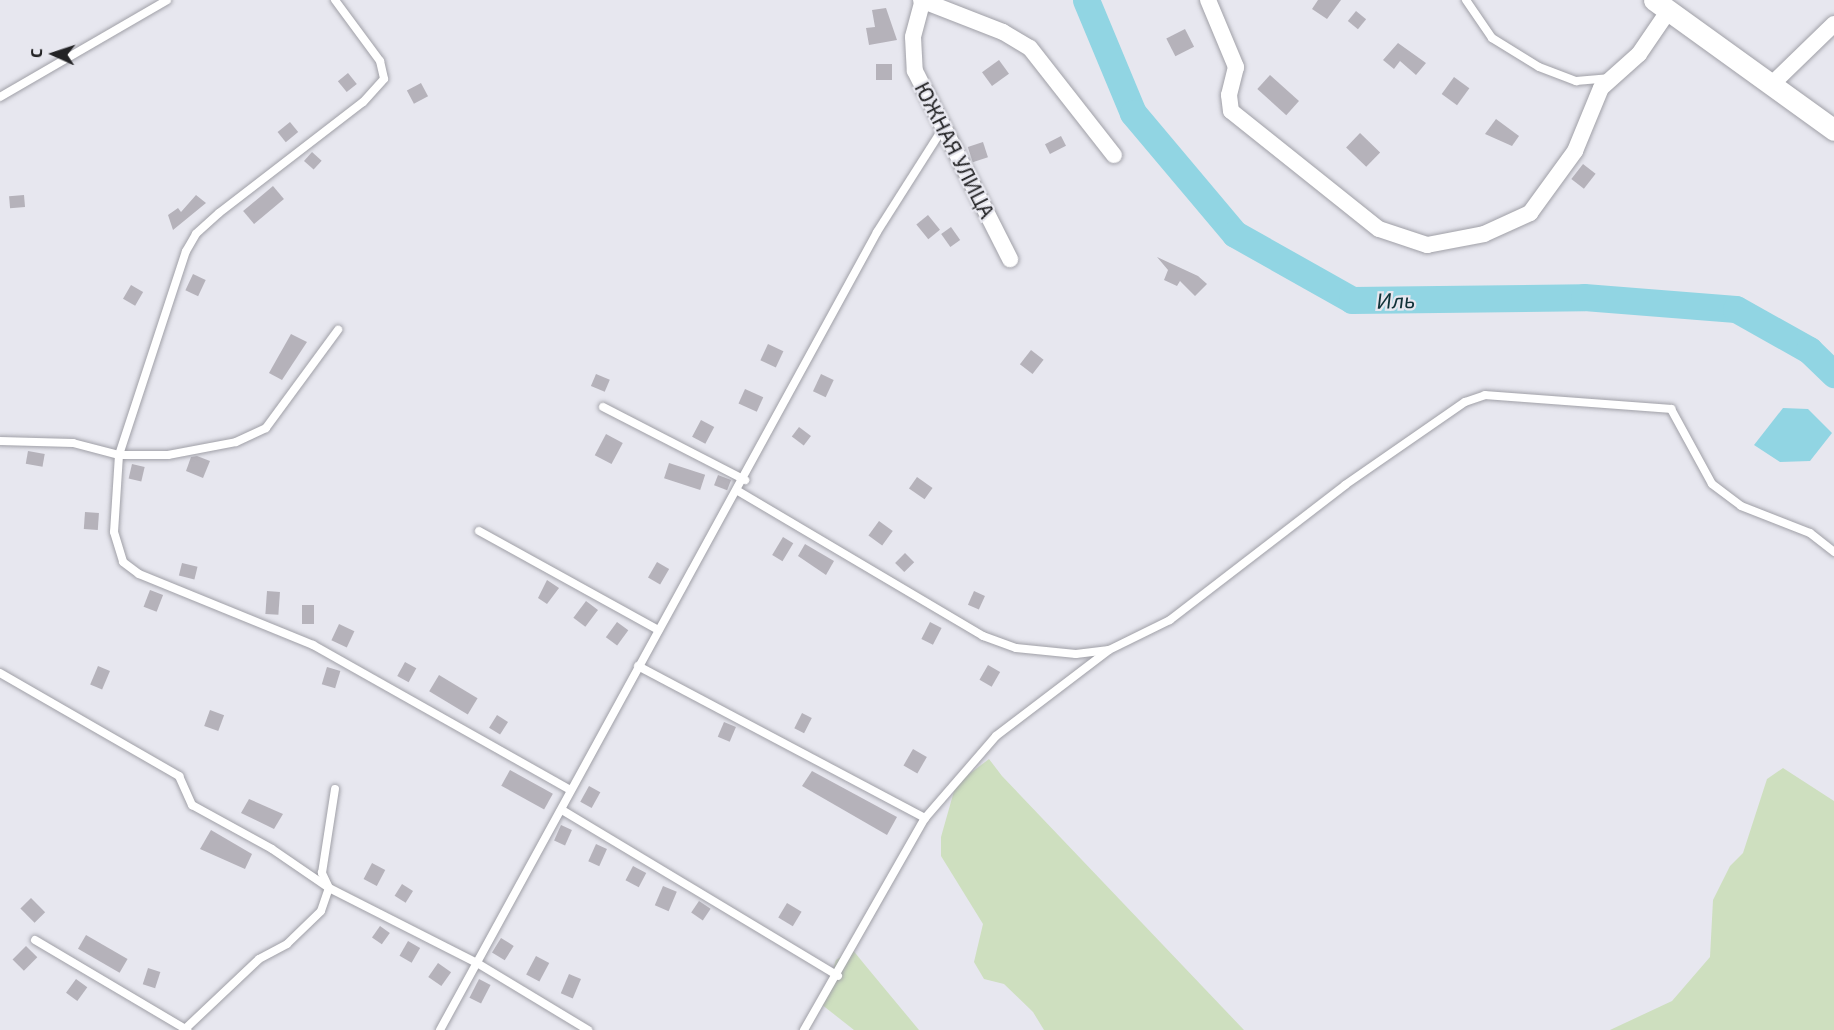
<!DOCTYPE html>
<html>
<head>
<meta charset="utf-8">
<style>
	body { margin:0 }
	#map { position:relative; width:1834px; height:1030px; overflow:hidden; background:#e7e7ef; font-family:"Exo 2",sans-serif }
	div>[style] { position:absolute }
	.green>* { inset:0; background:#cedfbf }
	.water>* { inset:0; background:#91d5e3 }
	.river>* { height:27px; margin:-13.5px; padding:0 13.5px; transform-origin:13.5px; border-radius:13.5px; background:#91d5e3 }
	.building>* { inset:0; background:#b5b2ba; transform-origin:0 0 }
	.roads { filter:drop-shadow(0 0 2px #a0a0a7) drop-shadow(0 0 2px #a0a0a7) }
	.service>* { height:8px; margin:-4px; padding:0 4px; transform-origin:4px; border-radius:4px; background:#fff }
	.minor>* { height:16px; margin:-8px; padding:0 8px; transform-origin:8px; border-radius:8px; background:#fff }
	.tertiary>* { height:21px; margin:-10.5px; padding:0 10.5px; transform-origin:10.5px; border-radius:10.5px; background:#fff }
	span { translate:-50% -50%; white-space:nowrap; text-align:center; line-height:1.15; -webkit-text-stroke:4.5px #e7e7ef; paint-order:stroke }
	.street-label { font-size:21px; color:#232325 }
	.water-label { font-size:22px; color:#103238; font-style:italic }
	.north { position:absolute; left:24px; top:24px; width:60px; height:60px; -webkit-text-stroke:4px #e7e7ef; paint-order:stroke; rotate:273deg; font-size:16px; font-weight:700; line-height:24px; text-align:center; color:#232325 }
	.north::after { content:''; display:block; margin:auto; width:21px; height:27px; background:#232325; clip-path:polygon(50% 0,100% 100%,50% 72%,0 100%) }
</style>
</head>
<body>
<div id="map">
	<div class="green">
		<div style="clip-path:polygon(989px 759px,1002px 776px,1244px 1030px,1044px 1030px,1033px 1012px,1004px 984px,984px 979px,974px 962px,983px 924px,941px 856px,941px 837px,956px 784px)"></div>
		<div style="clip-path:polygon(1783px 768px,1834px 801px,1834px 1030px,1610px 1030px,1672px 1001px,1710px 957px,1713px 900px,1730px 866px,1743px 853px,1767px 779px)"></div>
		<div style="clip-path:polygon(852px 949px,865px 965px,919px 1030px,854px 1030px,821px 1004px,836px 960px)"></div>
	</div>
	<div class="water">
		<div style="clip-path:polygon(1783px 408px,1808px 409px,1832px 433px,1810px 461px,1780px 462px,1754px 445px)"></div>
	</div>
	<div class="river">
		<div style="left:1086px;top:0;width:122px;rotate:67.4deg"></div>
		<div style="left:1133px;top:113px;width:158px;rotate:49.9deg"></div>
		<div style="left:1235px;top:234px;width:134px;rotate:29.4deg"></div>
		<div style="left:1352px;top:300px;width:232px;rotate:-0.7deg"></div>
		<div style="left:1584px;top:297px;width:152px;rotate:4.5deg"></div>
		<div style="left:1736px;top:309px;width:84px;rotate:29.3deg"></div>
		<div style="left:1809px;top:350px;width:35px;rotate:44deg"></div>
	</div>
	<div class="building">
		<div style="clip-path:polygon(1318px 0,1341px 0,1327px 19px,1312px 9px)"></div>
		<div style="clip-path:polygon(886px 8px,897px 40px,869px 45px,866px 28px,875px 27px,872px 10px)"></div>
		<div style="left:1356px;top:11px;width:13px;height:13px;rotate:39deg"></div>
		<div style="left:1185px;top:29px;width:20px;height:21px;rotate:63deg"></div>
		<div style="clip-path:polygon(1398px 43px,1426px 63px,1416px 75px,1400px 61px,1394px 69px,1383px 60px)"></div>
		<div style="left:999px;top:60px;width:17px;height:21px;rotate:54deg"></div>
		<div style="left:876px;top:64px;width:16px;height:16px"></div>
		<div style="left:348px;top:73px;width:14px;height:13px;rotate:51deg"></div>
		<div style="left:1270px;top:75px;width:39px;height:19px;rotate:42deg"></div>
		<div style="left:1454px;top:77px;width:19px;height:21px;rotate:36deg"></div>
		<div style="left:421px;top:83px;width:15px;height:16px;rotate:62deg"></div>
		<div style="clip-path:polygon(1496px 119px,1519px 136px,1512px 146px,1485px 134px)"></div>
		<div style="left:290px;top:122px;width:13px;height:16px;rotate:51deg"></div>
		<div style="left:1360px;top:133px;width:28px;height:20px;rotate:44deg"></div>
		<div style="left:1061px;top:136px;width:11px;height:18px;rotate:63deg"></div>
		<div style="left:983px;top:142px;width:16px;height:16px;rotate:72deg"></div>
		<div style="left:312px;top:152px;width:13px;height:12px;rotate:42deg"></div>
		<div style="left:1583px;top:164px;width:16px;height:19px;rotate:38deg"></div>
		<div style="left:273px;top:186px;width:17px;height:39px;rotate:50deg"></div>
		<div style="left:24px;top:195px;width:12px;height:15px;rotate:85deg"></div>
		<div style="clip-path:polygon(196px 195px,206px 203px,173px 230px,168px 215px,178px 208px,181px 212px)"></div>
		<div style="left:928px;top:215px;width:19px;height:15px;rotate:51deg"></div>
		<div style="left:951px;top:227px;width:16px;height:12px;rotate:55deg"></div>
		<div style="clip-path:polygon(1157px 257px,1198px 276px,1207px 284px,1195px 296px,1180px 281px,1177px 286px,1164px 280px,1168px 270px)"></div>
		<div style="left:193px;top:274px;width:14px;height:18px;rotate:25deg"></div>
		<div style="left:131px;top:285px;width:14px;height:16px;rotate:30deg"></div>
		<div style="clip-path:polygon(291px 334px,307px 342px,282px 380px,269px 373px)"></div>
		<div style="left:768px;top:344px;width:17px;height:18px;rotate:25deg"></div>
		<div style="left:1031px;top:350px;width:16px;height:18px;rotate:38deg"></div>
		<div style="left:596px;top:374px;width:15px;height:13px;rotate:23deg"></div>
		<div style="left:821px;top:374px;width:14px;height:19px;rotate:25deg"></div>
		<div style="left:745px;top:389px;width:20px;height:16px;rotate:24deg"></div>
		<div style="left:701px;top:420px;width:15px;height:19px;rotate:28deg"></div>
		<div style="left:799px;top:427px;width:15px;height:12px;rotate:37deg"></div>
		<div style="left:606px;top:434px;width:19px;height:24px;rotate:28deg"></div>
		<div style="left:28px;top:451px;width:17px;height:13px;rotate:10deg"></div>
		<div style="clip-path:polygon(197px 456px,210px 461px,203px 478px,186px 471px,191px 457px)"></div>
		<div style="left:669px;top:463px;width:38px;height:16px;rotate:18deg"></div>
		<div style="left:132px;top:464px;width:13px;height:15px;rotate:13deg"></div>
		<div style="left:718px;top:475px;width:14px;height:11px;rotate:21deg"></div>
		<div style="left:917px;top:477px;width:19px;height:14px;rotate:35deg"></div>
		<div style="left:85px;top:512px;width:14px;height:17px;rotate:4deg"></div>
		<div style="left:879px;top:521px;width:17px;height:18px;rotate:36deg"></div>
		<div style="left:783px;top:537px;width:12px;height:21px;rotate:31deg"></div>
		<div style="clip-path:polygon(805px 544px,834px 561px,826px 575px,798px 556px)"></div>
		<div style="left:905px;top:553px;width:13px;height:14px;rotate:45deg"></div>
		<div style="left:657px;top:562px;width:14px;height:18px;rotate:30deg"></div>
		<div style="left:182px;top:563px;width:16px;height:13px;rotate:14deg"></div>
		<div style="clip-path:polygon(547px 580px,559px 588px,547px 604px,538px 598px)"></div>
		<div style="left:150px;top:590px;width:14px;height:18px;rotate:21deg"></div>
		<div style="left:267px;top:591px;width:13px;height:23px;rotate:4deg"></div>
		<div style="left:974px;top:591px;width:12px;height:15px;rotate:24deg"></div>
		<div style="left:586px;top:601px;width:15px;height:21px;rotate:37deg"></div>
		<div style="left:302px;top:605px;width:12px;height:19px"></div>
		<div style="left:617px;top:622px;width:14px;height:19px;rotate:36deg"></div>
		<div style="left:930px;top:622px;width:13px;height:19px;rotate:27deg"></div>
		<div style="left:339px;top:624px;width:17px;height:18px;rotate:25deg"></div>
		<div style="left:405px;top:662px;width:13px;height:16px;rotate:29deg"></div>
		<div style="left:988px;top:665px;width:14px;height:17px;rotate:30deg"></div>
		<div style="left:98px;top:666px;width:13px;height:20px;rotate:23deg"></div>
		<div style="left:327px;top:667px;width:14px;height:18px;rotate:17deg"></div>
		<div style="left:439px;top:675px;width:45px;height:19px;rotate:31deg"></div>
		<div style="left:210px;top:710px;width:15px;height:17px;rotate:20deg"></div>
		<div style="left:802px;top:713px;width:11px;height:17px;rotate:27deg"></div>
		<div style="left:497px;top:715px;width:13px;height:15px;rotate:32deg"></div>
		<div style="left:724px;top:722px;width:13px;height:16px;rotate:23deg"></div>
		<div style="left:913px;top:749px;width:16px;height:19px;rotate:30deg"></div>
		<div style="left:510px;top:770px;width:49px;height:18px;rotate:29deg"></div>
		<div style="clip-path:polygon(812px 771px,897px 817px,887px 835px,802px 786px)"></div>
		<div style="left:589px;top:786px;width:13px;height:18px;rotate:29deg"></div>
		<div style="clip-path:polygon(249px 799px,283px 814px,274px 829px,241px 813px)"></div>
		<div style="left:561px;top:825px;width:12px;height:17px;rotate:24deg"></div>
		<div style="clip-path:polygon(211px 830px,252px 854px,245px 869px,200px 849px)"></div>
		<div style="left:596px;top:844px;width:12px;height:19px;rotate:24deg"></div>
		<div style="left:372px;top:863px;width:15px;height:18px;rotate:28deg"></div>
		<div style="left:633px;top:866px;width:15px;height:16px;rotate:28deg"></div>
		<div style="left:402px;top:884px;width:13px;height:14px;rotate:32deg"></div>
		<div style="left:663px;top:886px;width:15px;height:21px;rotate:23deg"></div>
		<div style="left:31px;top:898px;width:20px;height:15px;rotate:45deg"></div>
		<div style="left:699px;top:901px;width:14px;height:14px;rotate:34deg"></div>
		<div style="left:787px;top:903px;width:17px;height:17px;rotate:31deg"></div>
		<div style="left:380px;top:926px;width:12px;height:14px;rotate:35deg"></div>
		<div style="left:86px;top:935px;width:48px;height:16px;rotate:30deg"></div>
		<div style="left:501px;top:938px;width:15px;height:17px;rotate:32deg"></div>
		<div style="left:408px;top:941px;width:14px;height:17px;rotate:30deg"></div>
		<div style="left:26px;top:946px;width:16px;height:19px;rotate:45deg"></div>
		<div style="left:536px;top:956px;width:15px;height:21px;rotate:28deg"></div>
		<div style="left:438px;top:963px;width:16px;height:17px;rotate:35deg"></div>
		<div style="left:148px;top:968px;width:13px;height:17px;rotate:18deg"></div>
		<div style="left:569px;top:974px;width:13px;height:21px;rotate:23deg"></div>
		<div style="left:76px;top:979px;width:14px;height:17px;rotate:36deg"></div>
		<div style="left:479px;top:979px;width:13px;height:21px;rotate:27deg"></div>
	</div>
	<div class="roads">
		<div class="service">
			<div style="left:335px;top:0;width:76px;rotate:53.6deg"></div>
			<div style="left:380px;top:61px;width:18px;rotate:77deg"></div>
			<div style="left:384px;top:79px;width:31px;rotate:132deg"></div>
			<div style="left:363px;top:102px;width:182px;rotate:142.4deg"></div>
			<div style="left:219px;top:213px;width:31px;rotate:138deg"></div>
			<div style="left:196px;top:234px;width:20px;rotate:120deg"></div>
			<div style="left:186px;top:251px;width:215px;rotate:108.2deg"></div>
			<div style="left:119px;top:455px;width:77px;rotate:93.7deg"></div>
			<div style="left:114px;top:532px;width:31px;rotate:73deg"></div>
			<div style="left:123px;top:562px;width:20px;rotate:37deg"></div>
			<div style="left:139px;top:574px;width:188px;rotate:22.2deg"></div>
			<div style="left:313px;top:645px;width:295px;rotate:29.4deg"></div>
			<div style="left:1466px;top:0;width:46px;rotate:55.6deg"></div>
			<div style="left:1492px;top:38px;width:55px;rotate:31.7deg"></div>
			<div style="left:1539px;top:67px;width:40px;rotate:21deg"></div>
			<div style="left:1576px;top:81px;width:32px;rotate:-5deg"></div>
			<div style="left:0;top:97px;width:193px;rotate:-30.1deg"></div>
			<div style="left:603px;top:407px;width:160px;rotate:27.2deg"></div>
			<div style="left:0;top:441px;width:73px;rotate:1.6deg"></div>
			<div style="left:73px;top:443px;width:48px;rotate:14.6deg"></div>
			<div style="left:119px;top:455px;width:49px"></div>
			<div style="left:168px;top:455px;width:69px;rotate:-10.8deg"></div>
			<div style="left:236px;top:442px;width:33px;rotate:-25deg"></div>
			<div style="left:266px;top:428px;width:122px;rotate:-53.7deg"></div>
			<div style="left:738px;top:491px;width:285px;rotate:30.6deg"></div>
			<div style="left:983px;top:636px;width:35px;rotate:20deg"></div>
			<div style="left:1016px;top:648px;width:60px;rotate:5.7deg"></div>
			<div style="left:1076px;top:654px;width:33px;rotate:-7deg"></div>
			<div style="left:479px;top:531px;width:205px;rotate:28.9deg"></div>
			<div style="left:638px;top:666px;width:325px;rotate:27.9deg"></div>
			<div style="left:0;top:673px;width:207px;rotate:29.9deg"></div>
			<div style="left:179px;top:776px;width:32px;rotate:66deg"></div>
			<div style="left:192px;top:805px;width:91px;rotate:28.8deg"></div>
			<div style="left:272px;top:849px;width:69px;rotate:34.4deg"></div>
			<div style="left:329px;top:888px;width:166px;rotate:26.9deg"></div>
			<div style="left:477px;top:963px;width:130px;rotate:31.1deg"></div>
			<div style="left:562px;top:810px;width:322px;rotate:31deg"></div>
			<div style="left:35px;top:940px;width:177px;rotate:30.6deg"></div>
			<div style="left:184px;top:1030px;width:103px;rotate:-43.4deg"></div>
			<div style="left:259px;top:959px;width:32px;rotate:-28deg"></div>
			<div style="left:287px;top:944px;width:47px;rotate:-44.1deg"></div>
			<div style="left:321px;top:911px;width:24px;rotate:-71deg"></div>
			<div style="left:329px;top:888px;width:17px;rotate:-115deg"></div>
			<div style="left:322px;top:873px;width:85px;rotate:-81.2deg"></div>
			<div style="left:440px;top:1030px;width:910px;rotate:-61.29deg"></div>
			<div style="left:877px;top:232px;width:123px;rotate:-57.6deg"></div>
			<div style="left:804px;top:1030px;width:244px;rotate:-60.3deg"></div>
			<div style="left:925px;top:818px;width:108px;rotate:-49.1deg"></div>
			<div style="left:996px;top:736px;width:142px;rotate:-37.3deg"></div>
			<div style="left:1109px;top:650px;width:68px;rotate:-26.2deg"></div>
			<div style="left:1170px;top:620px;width:221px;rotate:-37.6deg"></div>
			<div style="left:1345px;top:485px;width:146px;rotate:-34.7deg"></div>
			<div style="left:1465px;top:402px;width:21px;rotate:-19deg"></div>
			<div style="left:1485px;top:395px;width:187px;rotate:4.3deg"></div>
			<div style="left:1671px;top:409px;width:85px;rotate:61.3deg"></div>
			<div style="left:1712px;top:484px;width:36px;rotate:37deg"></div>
			<div style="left:1741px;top:506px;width:74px;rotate:21.4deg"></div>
			<div style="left:1810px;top:533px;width:31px;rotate:38deg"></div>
		</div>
		<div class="minor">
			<div style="left:921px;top:0;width:88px;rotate:21.3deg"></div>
			<div style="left:1003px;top:32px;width:31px;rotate:31deg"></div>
			<div style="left:1030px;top:48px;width:136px;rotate:51.9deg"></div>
			<div style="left:1208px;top:0;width:73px;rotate:67.3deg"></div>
			<div style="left:1236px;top:67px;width:29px;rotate:104deg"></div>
			<div style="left:1229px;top:95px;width:16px;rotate:83deg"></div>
			<div style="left:1231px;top:111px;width:189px;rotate:38.6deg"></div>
			<div style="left:1379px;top:229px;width:51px;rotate:18.4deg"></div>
			<div style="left:1427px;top:245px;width:58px;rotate:-10.9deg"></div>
			<div style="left:1484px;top:234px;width:51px;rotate:-24.5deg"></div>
			<div style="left:1530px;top:213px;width:77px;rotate:-54deg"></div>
			<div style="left:1575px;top:151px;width:68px;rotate:-67.6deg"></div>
			<div style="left:1601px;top:88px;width:51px;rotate:-41.8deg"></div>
			<div style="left:1639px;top:54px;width:53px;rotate:-55.7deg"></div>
			<div style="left:922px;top:3px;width:35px;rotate:105deg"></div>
			<div style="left:913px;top:37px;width:34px;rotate:87deg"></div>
			<div style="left:915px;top:71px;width:211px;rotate:63.2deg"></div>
			<div style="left:1770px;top:86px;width:89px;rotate:-44.1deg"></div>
		</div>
		<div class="tertiary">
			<div style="left:1654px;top:0;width:222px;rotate:35.8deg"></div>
		</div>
	</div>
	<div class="street-label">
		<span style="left:955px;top:150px;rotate:63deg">ЮЖНАЯ УЛИЦА</span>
	</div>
	<div class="water-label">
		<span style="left:1396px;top:300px;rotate:-1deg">Иль</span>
	</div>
	<div class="north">С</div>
</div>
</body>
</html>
